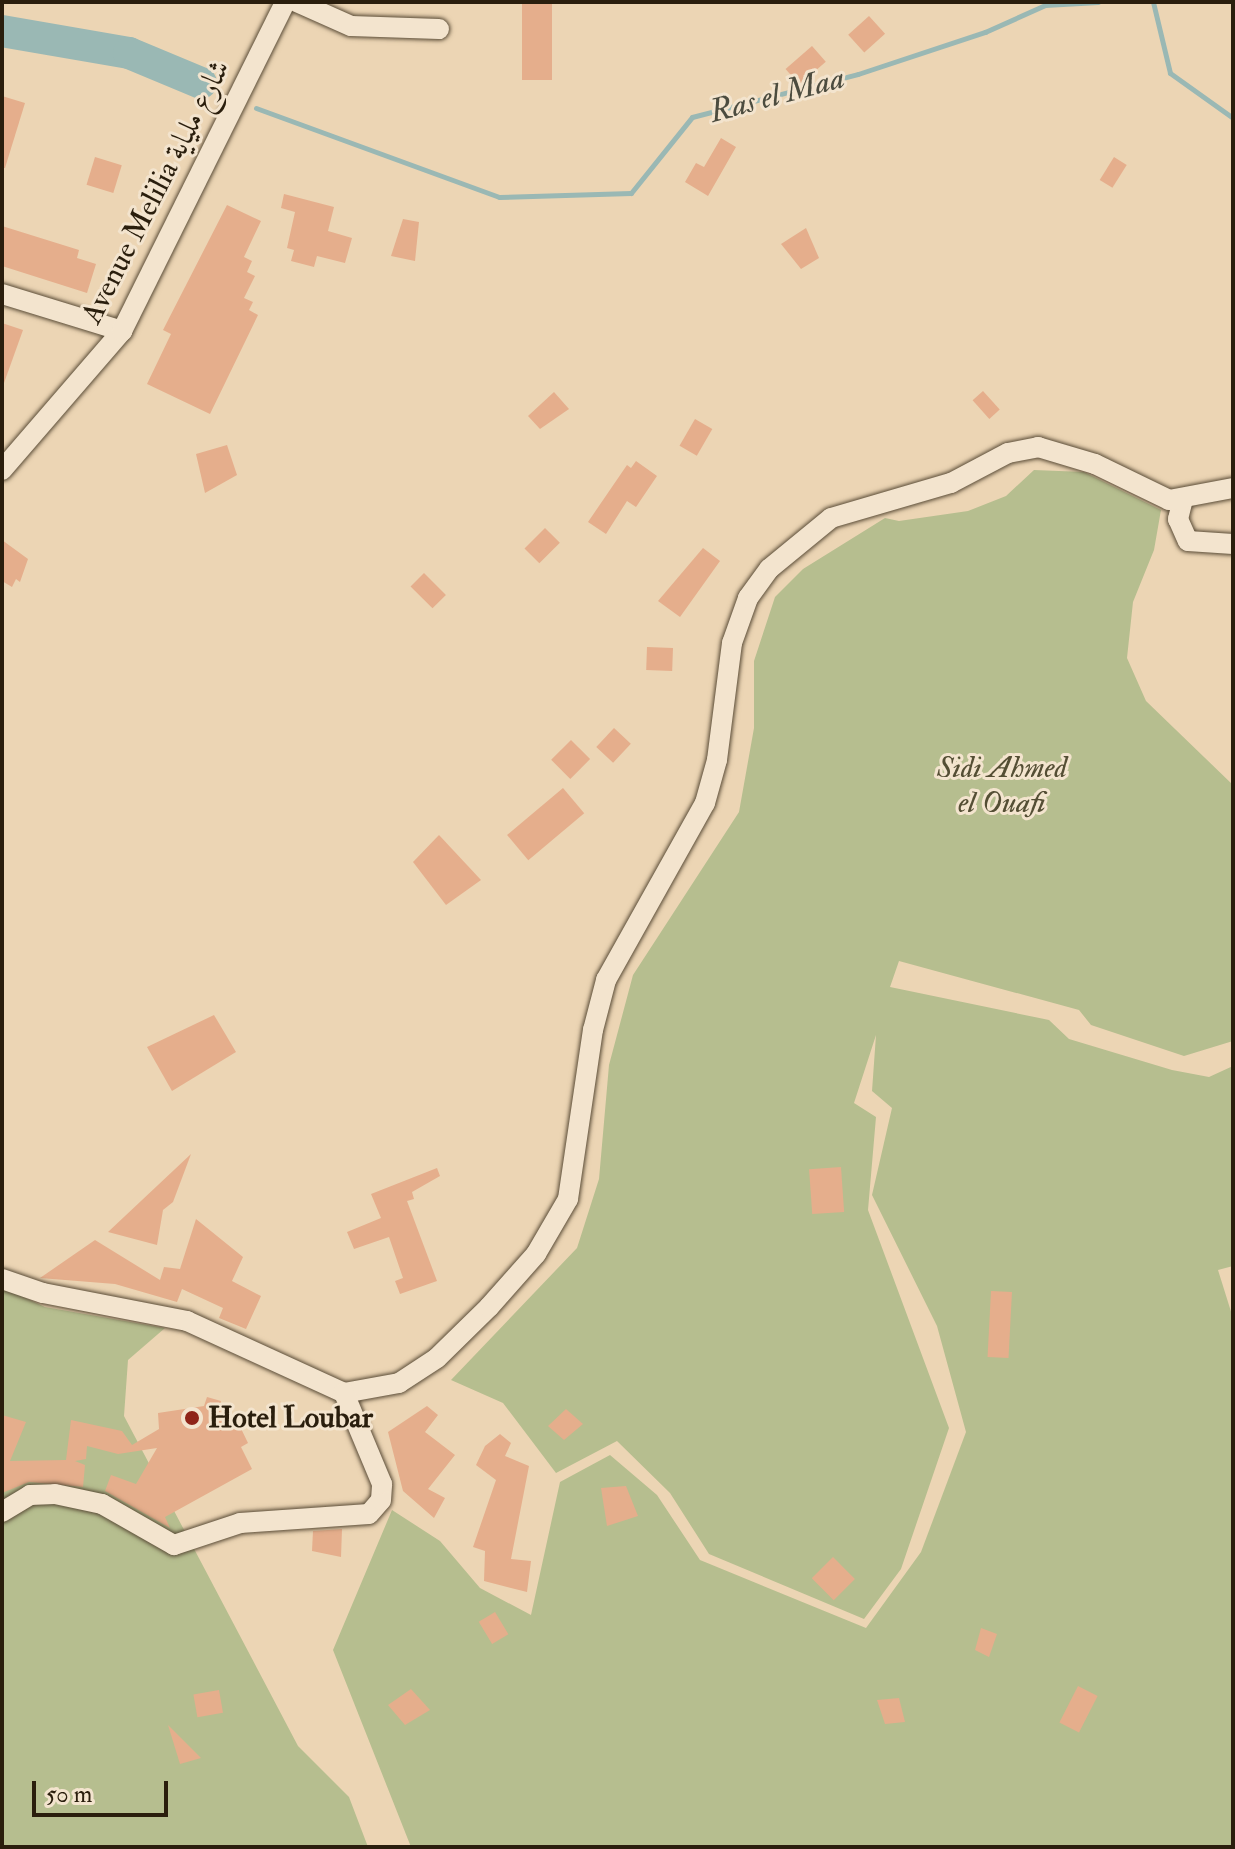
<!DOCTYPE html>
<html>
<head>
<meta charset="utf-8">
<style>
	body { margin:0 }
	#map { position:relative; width:1235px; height:1849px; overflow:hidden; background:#ecd5b4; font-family:"IM FELL Double Pica",Amiri,serif }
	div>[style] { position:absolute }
	.green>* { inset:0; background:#b6be8f }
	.stream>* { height:5px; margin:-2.5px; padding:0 2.5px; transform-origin:2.5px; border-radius:2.5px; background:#9ab8b4 }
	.river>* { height:32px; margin:-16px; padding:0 16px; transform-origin:16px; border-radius:16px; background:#9ab8b4 }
	.building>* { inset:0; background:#e5ae8c; transform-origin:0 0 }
	.roads { filter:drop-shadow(0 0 2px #5a4c37) drop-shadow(0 0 2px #5a4c37) }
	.minor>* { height:20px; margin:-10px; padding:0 10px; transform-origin:10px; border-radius:10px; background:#f3e4ce }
	.dots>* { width:22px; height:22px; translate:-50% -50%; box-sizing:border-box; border:4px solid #f3e4ce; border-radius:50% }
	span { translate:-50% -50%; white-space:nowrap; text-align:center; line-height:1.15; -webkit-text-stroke:6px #f3e4ce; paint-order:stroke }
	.street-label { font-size:30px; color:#2a1e0d }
	.park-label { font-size:30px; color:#544e34; font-style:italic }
	.poi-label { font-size:30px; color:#2a1e0d; font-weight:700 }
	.left { translate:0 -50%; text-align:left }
	.water-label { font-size:32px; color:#4c4c3f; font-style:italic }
	.frame { position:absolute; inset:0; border:4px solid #2a1e0d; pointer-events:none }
	.scale { position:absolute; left:32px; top:1781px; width:136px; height:36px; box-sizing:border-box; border:4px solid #2a1e0d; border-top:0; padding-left:10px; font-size:24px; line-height:28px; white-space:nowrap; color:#2a1e0d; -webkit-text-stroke:6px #f3e4ce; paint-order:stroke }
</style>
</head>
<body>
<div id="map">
	<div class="green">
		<div style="clip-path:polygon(1034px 470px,1084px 472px,1161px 510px,1154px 550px,1133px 602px,1127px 658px,1146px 701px,1233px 785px,1233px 1041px,1184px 1056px,1091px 1025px,1079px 1010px,899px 961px,890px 987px,1049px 1020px,1069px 1039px,1172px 1070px,1209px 1077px,1233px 1066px,1233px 1266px,1218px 1270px,1233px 1318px,1233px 1847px,411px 1847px,333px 1650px,392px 1510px,440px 1541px,480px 1588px,531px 1615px,560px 1482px,610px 1455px,657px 1495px,700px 1560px,866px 1628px,921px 1552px,966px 1432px,937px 1326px,872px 1195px,892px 1108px,872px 1091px,876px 1035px,854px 1103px,876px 1117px,868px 1210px,949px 1428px,901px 1569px,864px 1619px,709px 1554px,670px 1493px,617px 1441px,556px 1473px,503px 1403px,451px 1380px,577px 1248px,599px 1179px,609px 1065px,633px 975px,739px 812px,754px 728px,754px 661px,775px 597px,803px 569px,885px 518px,899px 521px,968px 511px,1006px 496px)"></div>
		<div style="clip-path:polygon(2px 1287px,45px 1307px,165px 1328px,128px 1360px,124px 1416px,298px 1746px,349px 1797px,368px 1847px,2px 1847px)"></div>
	</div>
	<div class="stream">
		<div style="left:1153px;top:2px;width:73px;rotate:76.5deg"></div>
		<div style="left:1170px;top:73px;width:77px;rotate:35.5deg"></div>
		<div style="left:256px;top:108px;width:259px;rotate:20.1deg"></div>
		<div style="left:499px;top:197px;width:132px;rotate:-1.7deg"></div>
		<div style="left:631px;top:193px;width:97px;rotate:-51.2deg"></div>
		<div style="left:692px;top:117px;width:171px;rotate:-14.5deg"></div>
		<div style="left:858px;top:74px;width:134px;rotate:-18.3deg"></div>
		<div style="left:985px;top:32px;width:66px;rotate:-24.2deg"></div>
		<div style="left:1045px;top:5px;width:53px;rotate:-3.2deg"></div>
	</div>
	<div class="river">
		<div style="left:2px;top:31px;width:129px;rotate:9.8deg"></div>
		<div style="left:129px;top:53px;width:78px;rotate:22.6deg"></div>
	</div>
	<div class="building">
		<div style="left:522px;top:2px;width:30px;height:78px"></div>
		<div style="left:869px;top:16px;width:24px;height:28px;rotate:48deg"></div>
		<div style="left:812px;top:46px;width:21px;height:35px;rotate:49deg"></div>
		<div style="clip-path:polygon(2px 96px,25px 103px,5px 168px,2px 168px)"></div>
		<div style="clip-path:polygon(721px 138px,736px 147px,708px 196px,685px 182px,696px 163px,704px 167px)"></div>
		<div style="left:95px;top:157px;width:28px;height:29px;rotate:17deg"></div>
		<div style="left:1114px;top:157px;width:15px;height:27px;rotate:32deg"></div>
		<div style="clip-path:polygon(284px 194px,334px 207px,328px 231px,352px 238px,345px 263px,317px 256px,314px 267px,291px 261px,294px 250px,287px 248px,295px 212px,281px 208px)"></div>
		<div style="clip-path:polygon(227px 205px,261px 221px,244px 257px,252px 261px,247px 272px,255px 276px,244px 298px,253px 302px,249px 310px,258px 315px,210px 414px,147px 384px,171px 334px,163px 330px)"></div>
		<div style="clip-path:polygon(403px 219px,419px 222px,415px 261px,391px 256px)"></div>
		<div style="clip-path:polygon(2px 226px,79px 250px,77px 258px,96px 264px,87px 293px,2px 266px)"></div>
		<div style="clip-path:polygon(806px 228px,819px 258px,801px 269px,781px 244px)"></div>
		<div style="clip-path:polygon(2px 323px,23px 330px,4px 383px,2px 382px)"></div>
		<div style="left:983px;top:391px;width:25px;height:14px;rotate:48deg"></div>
		<div style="clip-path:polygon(554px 392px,569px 409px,540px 429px,528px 416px)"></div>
		<div style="left:695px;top:419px;width:20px;height:31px;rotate:30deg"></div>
		<div style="clip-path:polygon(227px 445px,237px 475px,205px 493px,196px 454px)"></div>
		<div style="clip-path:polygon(636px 461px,657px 476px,636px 507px,627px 501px,606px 534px,588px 522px,627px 465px,631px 468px)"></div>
		<div style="left:545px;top:528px;width:21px;height:29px;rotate:45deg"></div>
		<div style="clip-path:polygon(2px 540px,28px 559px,20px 582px,16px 579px,12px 587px,2px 581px)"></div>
		<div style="clip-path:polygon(703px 548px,720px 561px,680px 617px,658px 601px)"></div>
		<div style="left:424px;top:573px;width:31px;height:19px;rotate:45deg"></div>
		<div style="left:647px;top:647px;width:26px;height:23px;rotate:2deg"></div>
		<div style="left:614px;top:728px;width:23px;height:26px;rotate:43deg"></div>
		<div style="left:571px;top:740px;width:27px;height:28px;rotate:45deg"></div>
		<div style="left:563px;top:788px;width:33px;height:73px;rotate:50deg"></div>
		<div style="clip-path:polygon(439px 835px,481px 880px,446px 905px,413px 862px)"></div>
		<div style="clip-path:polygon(214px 1015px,236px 1052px,172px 1091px,147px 1047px)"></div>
		<div style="clip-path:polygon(191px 1154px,173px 1202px,163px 1210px,157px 1245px,108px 1232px)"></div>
		<div style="left:841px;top:1167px;width:45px;height:32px;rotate:86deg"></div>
		<div style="clip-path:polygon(437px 1168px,440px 1176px,412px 1192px,414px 1199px,407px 1201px,437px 1281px,400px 1294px,395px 1281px,403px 1278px,389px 1237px,354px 1249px,347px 1232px,381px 1218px,371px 1194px)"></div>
		<div style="clip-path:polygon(196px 1219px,243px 1257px,232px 1281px,261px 1296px,246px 1329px,219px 1318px,223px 1308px,182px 1289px,177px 1302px,115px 1284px,40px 1278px,95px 1240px,160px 1280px,164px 1267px,180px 1269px)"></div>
		<div style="left:991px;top:1291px;width:21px;height:66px;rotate:3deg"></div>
		<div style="clip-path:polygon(207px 1397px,221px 1401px,218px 1410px,230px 1418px,235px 1416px,248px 1443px,241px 1447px,252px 1469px,165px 1517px,170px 1528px,105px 1491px,111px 1475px,136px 1484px,157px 1448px,118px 1454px,87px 1446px,86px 1459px,75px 1461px,85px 1465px,83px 1487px,29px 1482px,2px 1493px,2px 1415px,26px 1422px,10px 1461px,66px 1460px,71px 1420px,122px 1431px,132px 1445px,159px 1429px,158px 1413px,204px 1406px)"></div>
		<div style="clip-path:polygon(427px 1406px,438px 1415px,425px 1432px,455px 1455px,428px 1489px,445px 1498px,434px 1518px,403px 1491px,388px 1432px)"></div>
		<div style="clip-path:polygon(566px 1409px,583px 1424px,564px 1440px,548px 1426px)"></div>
		<div style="clip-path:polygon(500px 1434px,511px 1443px,505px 1456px,529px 1466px,511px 1559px,531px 1561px,527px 1592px,484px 1581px,485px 1551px,473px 1547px,496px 1480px,476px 1465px,485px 1446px)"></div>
		<div style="clip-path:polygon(626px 1486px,638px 1516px,607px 1526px,601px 1488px)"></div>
		<div style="clip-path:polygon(342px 1529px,341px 1557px,312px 1551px,313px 1531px)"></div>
		<div style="left:833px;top:1557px;width:31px;height:30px;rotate:45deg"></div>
		<div style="left:495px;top:1612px;width:26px;height:19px;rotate:59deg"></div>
		<div style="clip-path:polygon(981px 1628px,997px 1634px,989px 1657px,975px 1650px)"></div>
		<div style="left:1078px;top:1686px;width:22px;height:41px;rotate:27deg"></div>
		<div style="clip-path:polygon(411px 1689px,430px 1710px,405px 1725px,388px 1705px)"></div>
		<div style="left:219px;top:1690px;width:23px;height:26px;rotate:80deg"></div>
		<div style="clip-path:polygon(899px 1698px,905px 1722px,885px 1724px,877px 1700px)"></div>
		<div style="clip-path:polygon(168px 1725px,201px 1758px,180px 1764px)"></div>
	</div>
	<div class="roads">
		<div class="minor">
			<div style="left:297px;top:2px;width:59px;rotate:24deg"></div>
			<div style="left:351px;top:26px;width:88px;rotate:2deg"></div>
			<div style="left:2px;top:294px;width:126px;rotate:17.1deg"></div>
			<div style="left:2px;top:470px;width:184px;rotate:-49.2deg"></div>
			<div style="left:122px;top:331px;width:367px;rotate:-63.6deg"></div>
			<div style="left:1183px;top:499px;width:21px;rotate:104deg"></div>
			<div style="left:1178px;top:519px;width:24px;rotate:66deg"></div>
			<div style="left:1188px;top:541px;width:45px;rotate:3.8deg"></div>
			<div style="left:2px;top:1279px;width:43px;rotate:18.9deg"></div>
			<div style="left:43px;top:1293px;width:147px;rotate:11deg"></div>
			<div style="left:187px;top:1321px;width:173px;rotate:24.6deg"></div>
			<div style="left:344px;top:1393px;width:56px;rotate:-10.3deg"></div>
			<div style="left:399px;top:1383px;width:45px;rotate:-33.3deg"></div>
			<div style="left:437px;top:1358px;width:73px;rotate:-44.4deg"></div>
			<div style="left:489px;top:1307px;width:71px;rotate:-48.4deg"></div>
			<div style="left:536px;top:1254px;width:64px;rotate:-59.8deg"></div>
			<div style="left:568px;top:1199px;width:171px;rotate:-81.6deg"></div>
			<div style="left:593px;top:1030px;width:52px;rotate:-75.4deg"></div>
			<div style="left:606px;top:980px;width:203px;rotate:-60.8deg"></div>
			<div style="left:705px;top:803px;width:45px;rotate:-74.4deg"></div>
			<div style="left:717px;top:760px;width:118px;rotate:-82.7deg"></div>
			<div style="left:732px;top:643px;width:48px;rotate:-70.4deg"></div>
			<div style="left:748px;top:598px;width:36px;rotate:-54deg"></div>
			<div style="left:769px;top:569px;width:80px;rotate:-39.4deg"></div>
			<div style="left:831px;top:518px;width:125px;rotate:-16.3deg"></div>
			<div style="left:951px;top:483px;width:64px;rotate:-27.8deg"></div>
			<div style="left:1008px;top:453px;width:31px;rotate:-11deg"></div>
			<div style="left:1038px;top:447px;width:59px;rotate:16.6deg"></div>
			<div style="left:1095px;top:464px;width:82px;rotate:25.9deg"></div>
			<div style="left:1169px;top:500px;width:65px;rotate:-10.6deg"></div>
			<div style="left:2px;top:1512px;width:33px;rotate:-31deg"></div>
			<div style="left:30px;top:1495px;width:25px;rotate:-2deg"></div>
			<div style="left:55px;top:1494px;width:48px;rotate:12deg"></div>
			<div style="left:102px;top:1504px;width:83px;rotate:29.7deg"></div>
			<div style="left:174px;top:1545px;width:70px;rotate:-18.4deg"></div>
			<div style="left:240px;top:1523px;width:129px;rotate:-4deg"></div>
			<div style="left:369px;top:1514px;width:18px;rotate:-49deg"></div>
			<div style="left:381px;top:1500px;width:16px;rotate:-86deg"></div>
			<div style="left:382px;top:1484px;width:99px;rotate:-112.7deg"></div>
		</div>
	</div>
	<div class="dots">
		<div style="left:192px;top:1418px;background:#8f2418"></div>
	</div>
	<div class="street-label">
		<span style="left:156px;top:192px;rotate:-63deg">Avenue Melilia شارع ملياية</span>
	</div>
	<div class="park-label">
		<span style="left:1002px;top:785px">Sidi Ahmed<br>el Ouafi</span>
	</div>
	<div class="poi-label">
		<span class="left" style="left:208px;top:1418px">Hotel Loubar</span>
	</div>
	<div class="water-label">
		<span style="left:777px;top:95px;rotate:-15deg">Ras el Maa</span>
	</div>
	<div class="frame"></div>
	<div class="scale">50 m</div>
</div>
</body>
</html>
